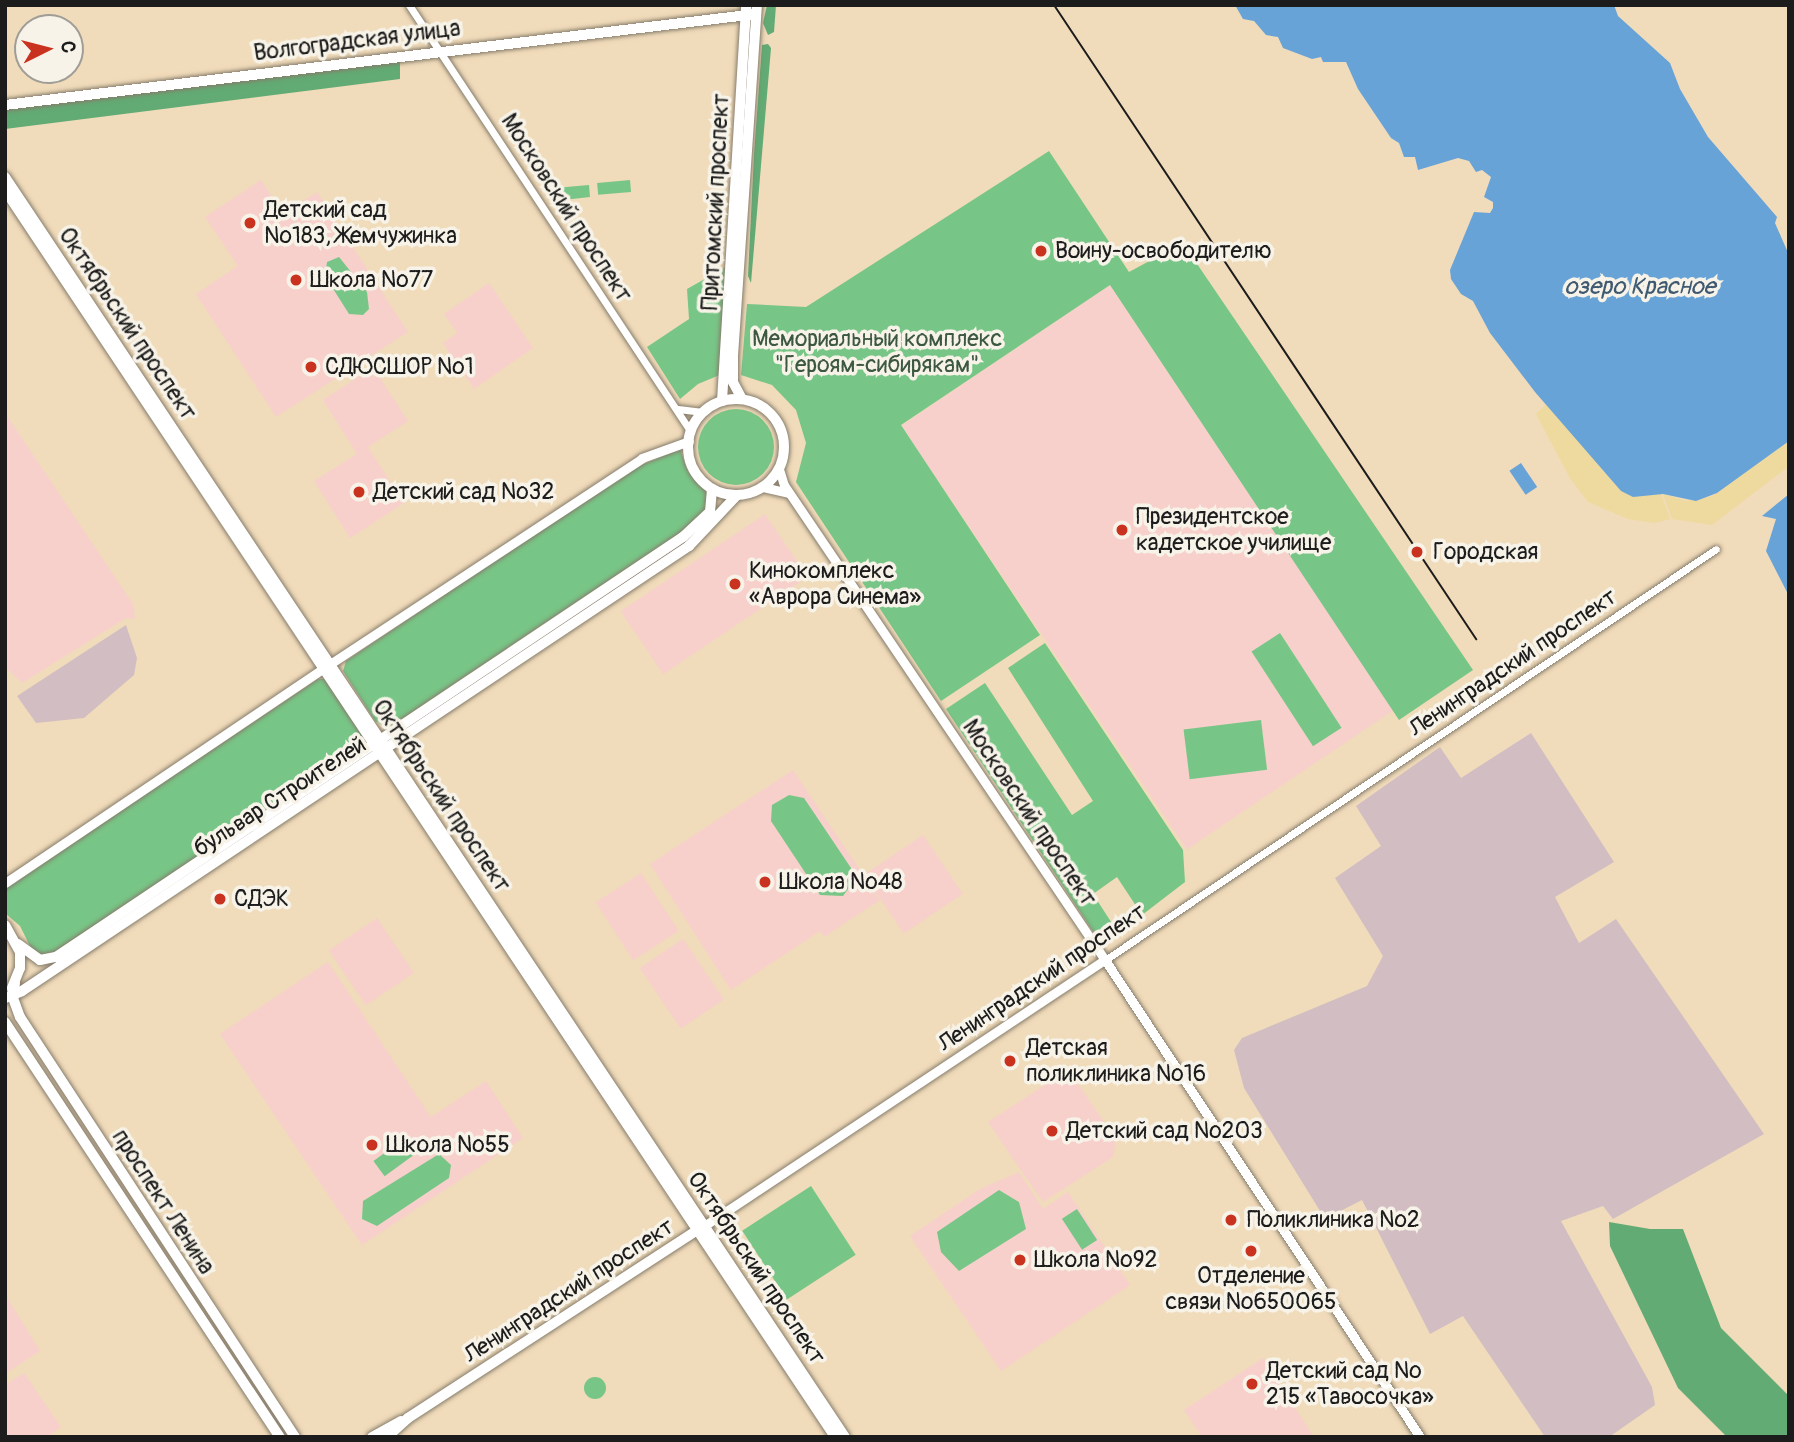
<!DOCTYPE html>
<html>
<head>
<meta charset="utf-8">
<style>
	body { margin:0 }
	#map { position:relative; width:1794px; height:1442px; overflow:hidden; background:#f0dbba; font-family:Pangolin,sans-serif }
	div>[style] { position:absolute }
	.built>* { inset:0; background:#f7d0cb; transform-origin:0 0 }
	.industrial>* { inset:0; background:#d2bec2 }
	.green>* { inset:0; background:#78c687; transform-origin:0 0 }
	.round { border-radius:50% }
	.forest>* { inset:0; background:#62ab74 }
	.sand>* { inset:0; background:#eeda9e }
	.water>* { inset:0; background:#68a3d8; transform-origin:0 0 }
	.roads { filter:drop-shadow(0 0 2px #867c6b) drop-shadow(0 0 2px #867c6b) }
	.minor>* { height:7px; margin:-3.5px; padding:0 3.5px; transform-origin:3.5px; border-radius:3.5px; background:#fff }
	.tertiary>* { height:9px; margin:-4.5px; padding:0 4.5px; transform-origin:4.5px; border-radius:4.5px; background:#fff }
	.secondary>* { height:10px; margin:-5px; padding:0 5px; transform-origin:5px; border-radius:5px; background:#fff }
	.secondary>.ring { margin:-5px; padding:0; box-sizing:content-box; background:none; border:10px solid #fff; border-radius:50% }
	.rail>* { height:2px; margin:-1px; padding:0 1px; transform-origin:1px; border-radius:1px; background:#1c1c1c }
	.dots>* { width:19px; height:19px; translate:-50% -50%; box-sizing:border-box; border:4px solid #f7f3e8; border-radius:50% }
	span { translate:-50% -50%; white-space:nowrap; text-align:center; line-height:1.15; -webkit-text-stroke:7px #f7f3e8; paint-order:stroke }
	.street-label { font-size:23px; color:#1c1c1c }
	.poi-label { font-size:23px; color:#1c1c1c }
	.left { translate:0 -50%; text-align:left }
	.park-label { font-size:23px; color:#3c5841 }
	.water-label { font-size:24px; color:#3e5971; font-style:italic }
	.frame { position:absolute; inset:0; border:7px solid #1c1c1c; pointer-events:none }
	.north { position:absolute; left:14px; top:14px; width:70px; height:70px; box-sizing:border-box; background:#f7f3e8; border:2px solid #9f9d96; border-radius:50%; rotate:84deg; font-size:19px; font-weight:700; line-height:28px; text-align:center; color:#1c1c1c }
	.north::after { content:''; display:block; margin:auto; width:24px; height:32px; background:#c8321e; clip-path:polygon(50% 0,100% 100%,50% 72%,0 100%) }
</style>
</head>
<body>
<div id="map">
	<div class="built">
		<div style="clip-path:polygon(261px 180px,283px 214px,317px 192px,408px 332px,276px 417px,196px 294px,238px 266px,205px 217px)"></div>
		<div style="clip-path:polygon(489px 283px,533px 348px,474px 389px,443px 343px,457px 333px,444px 314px)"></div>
		<div style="left:1110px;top:285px;width:511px;height:252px;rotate:56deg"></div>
		<div style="clip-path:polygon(373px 367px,408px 421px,368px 447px,404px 503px,350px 538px,314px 481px,357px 454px,323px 400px)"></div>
		<div style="clip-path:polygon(5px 413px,133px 604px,135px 619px,126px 618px,22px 683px,5px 667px)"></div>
		<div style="left:765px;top:514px;width:76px;height:174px;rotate:56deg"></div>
		<div style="clip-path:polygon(793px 770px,880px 900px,824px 937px,820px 931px,731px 990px,650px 864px)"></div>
		<div style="left:923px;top:835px;width:71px;height:71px;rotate:56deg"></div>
		<div style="left:641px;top:873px;width:69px;height:54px;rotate:57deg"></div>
		<div style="left:377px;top:918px;width:66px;height:58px;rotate:56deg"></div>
		<div style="left:683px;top:939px;width:73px;height:52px;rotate:56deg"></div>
		<div style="clip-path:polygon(328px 962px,431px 1117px,486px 1081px,523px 1138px,362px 1245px,220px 1034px)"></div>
		<div style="clip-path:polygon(1068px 1070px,1116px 1139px,1113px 1157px,1043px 1202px,988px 1122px)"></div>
		<div style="clip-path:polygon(1019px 1172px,1043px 1209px,1068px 1192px,1130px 1285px,1001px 1371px,910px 1236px,980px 1189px)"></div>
		<div style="clip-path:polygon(5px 1294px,40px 1351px,5px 1374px)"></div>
		<div style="clip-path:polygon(1263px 1358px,1314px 1437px,1202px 1437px,1184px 1410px)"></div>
		<div style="clip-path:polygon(24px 1373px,61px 1427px,47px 1437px,5px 1437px,5px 1385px)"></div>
	</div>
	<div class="industrial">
		<div style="clip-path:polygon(126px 625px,137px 658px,134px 675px,84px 718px,36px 723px,17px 696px)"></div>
		<div style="clip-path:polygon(1531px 733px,1614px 862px,1555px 897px,1579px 943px,1616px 919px,1764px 1134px,1613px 1219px,1603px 1206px,1561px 1221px,1652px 1387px,1655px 1405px,1609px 1437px,1545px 1437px,1463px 1316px,1430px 1334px,1362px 1200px,1325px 1219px,1244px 1088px,1234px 1050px,1242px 1038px,1367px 986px,1383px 956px,1335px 878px,1381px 846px,1356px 806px,1440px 747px,1461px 778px)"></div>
	</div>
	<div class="green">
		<div style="clip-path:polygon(1049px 151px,1129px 272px,1179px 245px,1191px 255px,1473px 670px,1399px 720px,1110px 285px,901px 425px,1040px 635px,941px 701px,796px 482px,806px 443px,796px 410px,772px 385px,741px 375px,747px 304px,806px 307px)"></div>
		<div style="left:630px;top:180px;width:12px;height:33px;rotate:85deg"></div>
		<div style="clip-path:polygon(589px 185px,590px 197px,563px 200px,555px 188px)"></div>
		<div style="clip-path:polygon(339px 257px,367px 292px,369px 309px,363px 315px,349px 314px,325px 276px,327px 262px)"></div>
		<div style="clip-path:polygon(726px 267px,722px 374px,698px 384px,680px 399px,647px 347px,689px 319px,687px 289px)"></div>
		<div class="round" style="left:698px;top:409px;width:76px;height:76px"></div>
		<div style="clip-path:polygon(680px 449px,688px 471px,708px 494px,707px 509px,689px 527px,396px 723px,386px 727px,375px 721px,343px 671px,346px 661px,630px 470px)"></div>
		<div style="left:1280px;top:633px;width:113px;height:34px;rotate:57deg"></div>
		<div style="clip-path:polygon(1045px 643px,1183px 850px,1185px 882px,1142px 915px,1117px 877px,1093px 894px,1115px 928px,1096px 936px,946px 709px,985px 683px,1072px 815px,1093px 801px,1008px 668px)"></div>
		<div style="clip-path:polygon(318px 679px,326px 679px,364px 737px,359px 749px,54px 953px,41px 955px,32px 950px,20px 926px,5px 913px,5px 888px)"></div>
		<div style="left:1261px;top:720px;width:50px;height:78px;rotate:83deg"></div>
		<div style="clip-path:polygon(789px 795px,804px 798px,851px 868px,851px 885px,843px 896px,820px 895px,771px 821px,772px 805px)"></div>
		<div style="left:405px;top:1138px;width:19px;height:39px;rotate:54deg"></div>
		<div style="clip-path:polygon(439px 1154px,451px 1165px,449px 1178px,377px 1226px,362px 1219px,363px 1201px)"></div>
		<div style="left:811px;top:1186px;width:82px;height:82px;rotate:57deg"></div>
		<div style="clip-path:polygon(999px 1190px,1019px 1202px,1026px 1229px,959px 1271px,941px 1252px,937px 1232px)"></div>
		<div style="left:1077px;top:1209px;width:37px;height:18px;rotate:57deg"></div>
		<div class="round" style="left:584px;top:1377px;width:22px;height:22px"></div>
	</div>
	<div class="forest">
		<div style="clip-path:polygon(767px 5px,776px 5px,774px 32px,768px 35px,763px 23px)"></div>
		<div style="clip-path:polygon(768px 44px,771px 48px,751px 283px,748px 276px,754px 154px,762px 45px)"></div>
		<div style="clip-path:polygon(400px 55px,400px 79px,5px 129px,5px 109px)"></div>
		<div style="clip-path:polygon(1609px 1222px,1650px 1229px,1683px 1229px,1721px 1328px,1789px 1396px,1789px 1437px,1727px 1437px,1678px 1388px,1610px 1246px)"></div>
	</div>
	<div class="sand">
		<div style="clip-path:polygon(1547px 403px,1621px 491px,1661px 494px,1670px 519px,1654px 523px,1628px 519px,1588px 502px,1570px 478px,1536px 414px)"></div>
		<div style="clip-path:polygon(1789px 441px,1789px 466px,1712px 525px,1672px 519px,1663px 494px,1686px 501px,1712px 496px)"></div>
	</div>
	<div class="water">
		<div style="clip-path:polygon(1235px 5px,1614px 5px,1618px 16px,1670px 63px,1680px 89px,1708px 137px,1777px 217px,1775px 223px,1789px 255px,1789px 441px,1717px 493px,1696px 501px,1663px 494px,1633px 497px,1621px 491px,1535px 392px,1490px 333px,1473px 301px,1461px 294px,1451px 279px,1450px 270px,1474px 212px,1490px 213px,1493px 208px,1493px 202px,1484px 197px,1491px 177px,1482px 170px,1476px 172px,1469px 161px,1458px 158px,1418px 170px,1415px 157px,1404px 157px,1399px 143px,1391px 138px,1358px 89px,1346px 62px,1323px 62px,1321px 57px,1312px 59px,1283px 48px,1278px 37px,1266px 35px,1254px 21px,1243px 19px)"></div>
		<div style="left:1521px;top:463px;width:29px;height:14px;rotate:56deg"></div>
		<div style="clip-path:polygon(1789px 494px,1789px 596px,1766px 551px,1776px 519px,1762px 516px)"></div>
	</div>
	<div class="roads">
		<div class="minor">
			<div style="left:409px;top:5px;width:512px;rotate:56.56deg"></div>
			<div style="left:678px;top:409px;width:25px;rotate:7deg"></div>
			<div style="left:1105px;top:960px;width:736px;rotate:-33.93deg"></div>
		</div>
		<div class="tertiary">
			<div style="left:779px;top:469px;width:17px;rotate:73deg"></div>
			<div style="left:784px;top:485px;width:573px;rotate:55.95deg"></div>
			<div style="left:1105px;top:960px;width:572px;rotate:56.56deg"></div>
			<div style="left:763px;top:487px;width:26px;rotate:13deg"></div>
			<div style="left:330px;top:664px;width:374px;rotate:-33.4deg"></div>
			<div style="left:642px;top:458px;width:50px;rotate:-19.9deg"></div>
			<div style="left:5px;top:883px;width:385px;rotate:-34deg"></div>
			<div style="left:704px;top:1226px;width:481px;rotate:-33.6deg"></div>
		</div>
		<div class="secondary">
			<div style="left:5px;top:105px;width:756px;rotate:-6.91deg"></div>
			<div style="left:5px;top:177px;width:1514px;rotate:56.31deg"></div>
			<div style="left:5px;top:190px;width:1498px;rotate:56.35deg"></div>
			<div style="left:742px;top:399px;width:19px;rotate:-118deg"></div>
			<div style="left:733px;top:382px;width:26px;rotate:-90deg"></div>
			<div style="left:733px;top:356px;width:352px;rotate:-86.1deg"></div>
			<div class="ring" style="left:688px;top:399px;width:86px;height:86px"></div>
			<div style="left:722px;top:401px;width:397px;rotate:-86.5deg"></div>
			<div style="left:5px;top:925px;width:31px;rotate:61deg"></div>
			<div style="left:20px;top:952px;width:16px;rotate:90deg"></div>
			<div style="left:20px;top:968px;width:22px;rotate:112deg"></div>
			<div style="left:18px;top:944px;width:27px;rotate:36deg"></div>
			<div style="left:40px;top:960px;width:16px;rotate:-11deg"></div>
			<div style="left:56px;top:957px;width:755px;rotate:-33.82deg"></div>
			<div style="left:683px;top:537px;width:37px;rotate:-43deg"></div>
			<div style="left:710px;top:512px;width:23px;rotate:-85deg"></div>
			<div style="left:15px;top:983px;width:15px;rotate:98deg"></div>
			<div style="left:13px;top:998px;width:20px;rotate:70deg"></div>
			<div style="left:20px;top:1017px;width:502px;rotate:56.78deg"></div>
			<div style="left:5px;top:998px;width:18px;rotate:-22deg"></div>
			<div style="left:22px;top:991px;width:802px;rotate:-33.71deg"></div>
			<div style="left:689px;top:546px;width:70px;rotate:-46.7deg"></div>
			<div style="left:5px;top:1022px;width:498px;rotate:56.5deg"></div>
			<div style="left:372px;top:1437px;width:33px;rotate:-29deg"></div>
			<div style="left:387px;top:1437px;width:28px;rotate:-42deg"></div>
			<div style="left:408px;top:1418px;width:349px;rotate:-33deg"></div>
		</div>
	</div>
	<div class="rail">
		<div style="left:1054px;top:5px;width:762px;rotate:56.35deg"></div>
	</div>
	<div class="dots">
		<div style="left:250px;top:223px;background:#c8321e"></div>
		<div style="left:1041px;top:251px;background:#c8321e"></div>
		<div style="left:296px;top:280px;background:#c8321e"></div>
		<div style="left:311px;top:367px;background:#c8321e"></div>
		<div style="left:359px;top:492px;background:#c8321e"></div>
		<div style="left:1122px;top:530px;background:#c8321e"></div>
		<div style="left:1417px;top:552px;background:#c8321e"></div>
		<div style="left:735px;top:584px;background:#c8321e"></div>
		<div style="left:765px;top:882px;background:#c8321e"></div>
		<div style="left:220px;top:899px;background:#c8321e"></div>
		<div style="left:1010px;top:1061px;background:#c8321e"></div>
		<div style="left:1052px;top:1131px;background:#c8321e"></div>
		<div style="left:372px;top:1145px;background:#c8321e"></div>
		<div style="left:1231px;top:1220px;background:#c8321e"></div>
		<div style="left:1251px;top:1251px;background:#c8321e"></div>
		<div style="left:1020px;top:1260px;background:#c8321e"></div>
		<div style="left:1252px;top:1384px;background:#c8321e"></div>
	</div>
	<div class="street-label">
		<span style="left:357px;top:41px;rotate:-7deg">Волгоградская улица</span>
		<span style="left:716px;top:202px;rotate:-87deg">Притомский проспект</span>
		<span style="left:566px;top:208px;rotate:57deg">Московский проспект</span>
		<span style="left:127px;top:324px;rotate:56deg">Октябрьский проспект</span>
		<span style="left:1513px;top:663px;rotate:-34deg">Ленинградский проспект</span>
		<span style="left:441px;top:796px;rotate:56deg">Октябрьский проспект</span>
		<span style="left:280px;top:797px;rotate:-33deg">бульвар Строителей</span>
		<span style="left:1029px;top:813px;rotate:56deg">Московский проспект</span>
		<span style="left:1042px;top:978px;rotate:-34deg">Ленинградский проспект</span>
		<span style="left:163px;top:1202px;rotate:57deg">проспект Ленина</span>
		<span style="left:756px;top:1268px;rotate:56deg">Октябрьский проспект</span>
		<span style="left:569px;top:1291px;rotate:-33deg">Ленинградский проспект</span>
	</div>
	<div class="poi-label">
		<span class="left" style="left:264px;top:223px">Детский сад<br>№183, Жемчужинка</span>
		<span class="left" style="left:1055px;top:251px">Воину-освободителю</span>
		<span class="left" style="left:310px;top:280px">Школа №77</span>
		<span class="left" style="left:325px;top:367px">СДЮСШОР №1</span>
		<span class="left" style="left:373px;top:492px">Детский сад №32</span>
		<span class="left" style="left:1136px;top:530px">Президентское<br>кадетское училище</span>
		<span class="left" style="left:1433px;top:552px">Городская</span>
		<span class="left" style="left:749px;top:584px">Кинокомплекс<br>«Аврора Синема»</span>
		<span class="left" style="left:779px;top:882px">Школа №48</span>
		<span class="left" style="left:234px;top:899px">СДЭК</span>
		<span class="left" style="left:1026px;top:1061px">Детская<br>поликлиника №16</span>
		<span class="left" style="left:1066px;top:1131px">Детский сад №203</span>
		<span class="left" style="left:386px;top:1145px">Школа №55</span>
		<span class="left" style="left:1247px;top:1220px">Поликлиника №2</span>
		<span class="left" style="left:1034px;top:1260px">Школа №92</span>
		<span style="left:1251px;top:1289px">Отделение<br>связи №650065</span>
		<span class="left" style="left:1266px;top:1384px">Детский сад №<br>215 «Тавосочка»</span>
	</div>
	<div class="park-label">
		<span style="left:877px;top:352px">Мемориальный комплекс<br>"Героям-сибирякам"</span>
	</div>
	<div class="water-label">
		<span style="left:1640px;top:287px">озеро Красное</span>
	</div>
	<div class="frame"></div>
	<div class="north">С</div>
</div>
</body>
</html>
